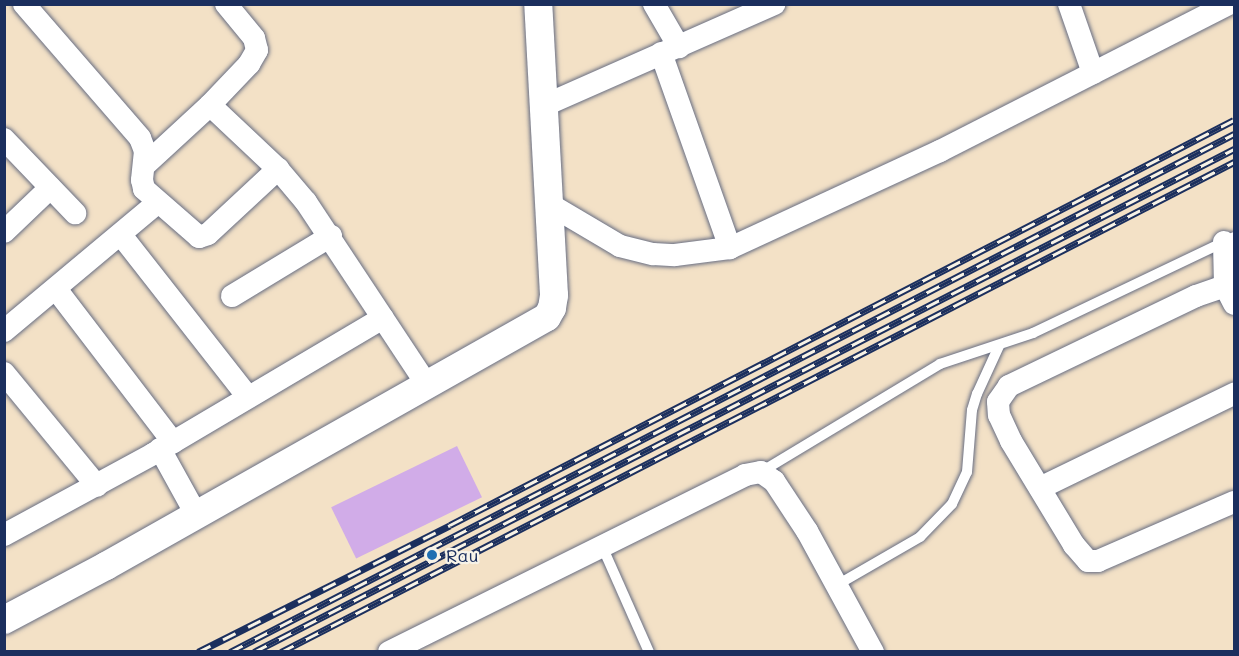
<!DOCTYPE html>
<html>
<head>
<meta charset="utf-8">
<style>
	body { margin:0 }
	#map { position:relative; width:1239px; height:656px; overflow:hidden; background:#f3e1c6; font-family:Mali,sans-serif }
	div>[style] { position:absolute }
	.building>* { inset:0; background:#d1ace8; transform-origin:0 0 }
	.roads { filter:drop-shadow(0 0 2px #676d82) drop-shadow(0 0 2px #676d82) }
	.service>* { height:10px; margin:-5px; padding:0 5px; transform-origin:5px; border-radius:5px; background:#fff }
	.minor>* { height:22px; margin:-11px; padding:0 11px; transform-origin:11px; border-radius:11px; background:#fff }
	.tertiary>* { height:28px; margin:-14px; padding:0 14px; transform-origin:14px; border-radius:14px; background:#fff }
	.rail>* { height:7px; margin-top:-3.5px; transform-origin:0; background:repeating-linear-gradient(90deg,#f7f3e8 0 14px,#1b2f5e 0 28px); box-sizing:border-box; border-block:2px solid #1b2f5e }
	.dots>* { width:16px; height:16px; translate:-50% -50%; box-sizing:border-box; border:3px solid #f7f3e8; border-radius:50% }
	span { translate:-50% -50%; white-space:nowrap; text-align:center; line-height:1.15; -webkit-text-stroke:4.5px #f7f3e8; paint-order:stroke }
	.poi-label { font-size:18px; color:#1b2f5e }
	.left { translate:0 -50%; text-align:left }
	.frame { position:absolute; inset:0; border:6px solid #1b2f5e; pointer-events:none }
</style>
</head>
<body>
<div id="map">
	<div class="building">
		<div style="left:457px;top:446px;width:57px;height:140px;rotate:64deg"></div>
	</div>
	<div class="roads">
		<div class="service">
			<div style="left:761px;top:472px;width:209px;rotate:-31.1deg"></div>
			<div style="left:940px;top:364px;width:98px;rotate:-18.4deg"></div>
			<div style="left:1033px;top:333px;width:223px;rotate:-25.5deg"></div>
			<div style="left:602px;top:546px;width:116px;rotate:66.1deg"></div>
			<div style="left:837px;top:585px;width:96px;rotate:-30deg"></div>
			<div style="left:920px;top:537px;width:46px;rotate:-45.9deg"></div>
			<div style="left:952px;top:504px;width:35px;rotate:-65deg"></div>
			<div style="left:967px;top:472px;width:62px;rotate:-85.4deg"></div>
			<div style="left:972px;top:410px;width:17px;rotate:-73deg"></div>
			<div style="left:977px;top:394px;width:53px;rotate:-65.4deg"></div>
		</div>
		<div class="minor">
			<div style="left:24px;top:4px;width:177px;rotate:49.1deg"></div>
			<div style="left:140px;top:138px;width:14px;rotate:69deg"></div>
			<div style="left:145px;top:151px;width:29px;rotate:96deg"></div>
			<div style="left:142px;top:180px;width:9px;rotate:77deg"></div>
			<div style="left:144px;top:189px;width:73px;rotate:41.1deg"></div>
			<div style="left:199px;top:237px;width:9px;rotate:-18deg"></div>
			<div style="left:208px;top:234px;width:96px;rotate:-42.9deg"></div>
			<div style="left:654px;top:4px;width:50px;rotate:59.8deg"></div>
			<div style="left:1069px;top:4px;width:73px;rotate:70.8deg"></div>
			<div style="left:661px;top:53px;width:207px;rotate:70.5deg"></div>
			<div style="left:210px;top:105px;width:93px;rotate:43.3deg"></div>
			<div style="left:278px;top:169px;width:43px;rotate:49.7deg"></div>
			<div style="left:306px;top:202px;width:221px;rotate:56.5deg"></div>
			<div style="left:543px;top:106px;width:253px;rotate:-23.8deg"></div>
			<div style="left:4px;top:139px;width:103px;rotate:46.2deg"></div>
			<div style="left:145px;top:165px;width:88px;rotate:-42.7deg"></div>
			<div style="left:210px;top:105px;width:57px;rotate:-46.4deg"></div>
			<div style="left:249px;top:64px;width:16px;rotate:-60deg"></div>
			<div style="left:257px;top:50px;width:12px;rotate:-104deg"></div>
			<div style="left:254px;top:38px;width:44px;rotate:-129.5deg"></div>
			<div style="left:549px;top:204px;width:82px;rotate:30.6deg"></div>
			<div style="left:620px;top:246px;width:34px;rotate:14deg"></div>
			<div style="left:653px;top:254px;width:22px;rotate:3deg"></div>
			<div style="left:675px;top:255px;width:55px;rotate:-7.3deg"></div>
			<div style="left:730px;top:248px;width:231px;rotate:-24.8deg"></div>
			<div style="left:940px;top:151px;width:323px;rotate:-27deg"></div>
			<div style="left:4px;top:232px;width:64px;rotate:-43.7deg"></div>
			<div style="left:121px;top:235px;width:206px;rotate:51.9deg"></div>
			<div style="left:1224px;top:242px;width:44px;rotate:88.7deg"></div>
			<div style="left:1225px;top:286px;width:31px;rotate:161deg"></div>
			<div style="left:1196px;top:296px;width:208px;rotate:154.3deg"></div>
			<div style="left:1009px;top:386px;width:19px;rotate:125deg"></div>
			<div style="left:998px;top:402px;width:13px;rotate:86deg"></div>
			<div style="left:999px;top:415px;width:29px;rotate:65deg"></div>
			<div style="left:1011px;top:441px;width:122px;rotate:58.8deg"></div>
			<div style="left:1074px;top:545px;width:21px;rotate:49deg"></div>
			<div style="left:1088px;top:561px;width:10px"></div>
			<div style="left:1098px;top:561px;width:148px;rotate:-23.5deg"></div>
			<div style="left:1234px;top:281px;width:10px;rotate:151deg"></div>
			<div style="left:1225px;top:286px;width:20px;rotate:63deg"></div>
			<div style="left:56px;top:289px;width:193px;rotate:52.6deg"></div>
			<div style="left:232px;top:296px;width:116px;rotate:-31.2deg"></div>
			<div style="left:4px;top:331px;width:199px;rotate:-39.9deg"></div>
			<div style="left:4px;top:373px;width:146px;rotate:50.5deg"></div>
			<div style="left:160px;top:449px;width:77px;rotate:61.1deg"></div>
			<div style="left:1040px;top:488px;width:216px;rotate:-25.9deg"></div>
			<div style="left:4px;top:535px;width:170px;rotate:-28.5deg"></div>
			<div style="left:153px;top:454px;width:267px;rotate:-30.6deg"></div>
			<div style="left:389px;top:652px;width:398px;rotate:-26.4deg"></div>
			<div style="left:745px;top:475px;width:16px;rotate:-11deg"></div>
			<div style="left:761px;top:472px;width:16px;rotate:35deg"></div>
			<div style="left:774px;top:481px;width:60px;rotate:56.6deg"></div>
			<div style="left:807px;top:531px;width:138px;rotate:61.4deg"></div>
		</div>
		<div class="tertiary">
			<div style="left:4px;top:620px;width:115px;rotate:-27.9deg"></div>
			<div style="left:106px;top:566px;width:506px;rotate:-29.45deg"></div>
			<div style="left:547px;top:317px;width:10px;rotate:-61deg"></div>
			<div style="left:552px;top:308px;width:13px;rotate:-81deg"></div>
			<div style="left:554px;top:295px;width:291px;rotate:-93.1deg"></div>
		</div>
	</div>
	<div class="rail">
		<div style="left:198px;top:652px;width:282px;rotate:-26.7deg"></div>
		<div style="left:450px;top:525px;width:882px;rotate:-27.32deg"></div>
		<div style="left:230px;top:652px;width:1130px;rotate:-27.29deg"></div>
		<div style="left:254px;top:652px;width:1102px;rotate:-27.17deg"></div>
		<div style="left:281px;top:652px;width:1072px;rotate:-27.21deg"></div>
	</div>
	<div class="dots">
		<div style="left:432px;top:555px;background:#1f6fb2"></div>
	</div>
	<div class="poi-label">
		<span class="left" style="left:446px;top:555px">Rau</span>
	</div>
	<div class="frame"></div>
</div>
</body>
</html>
